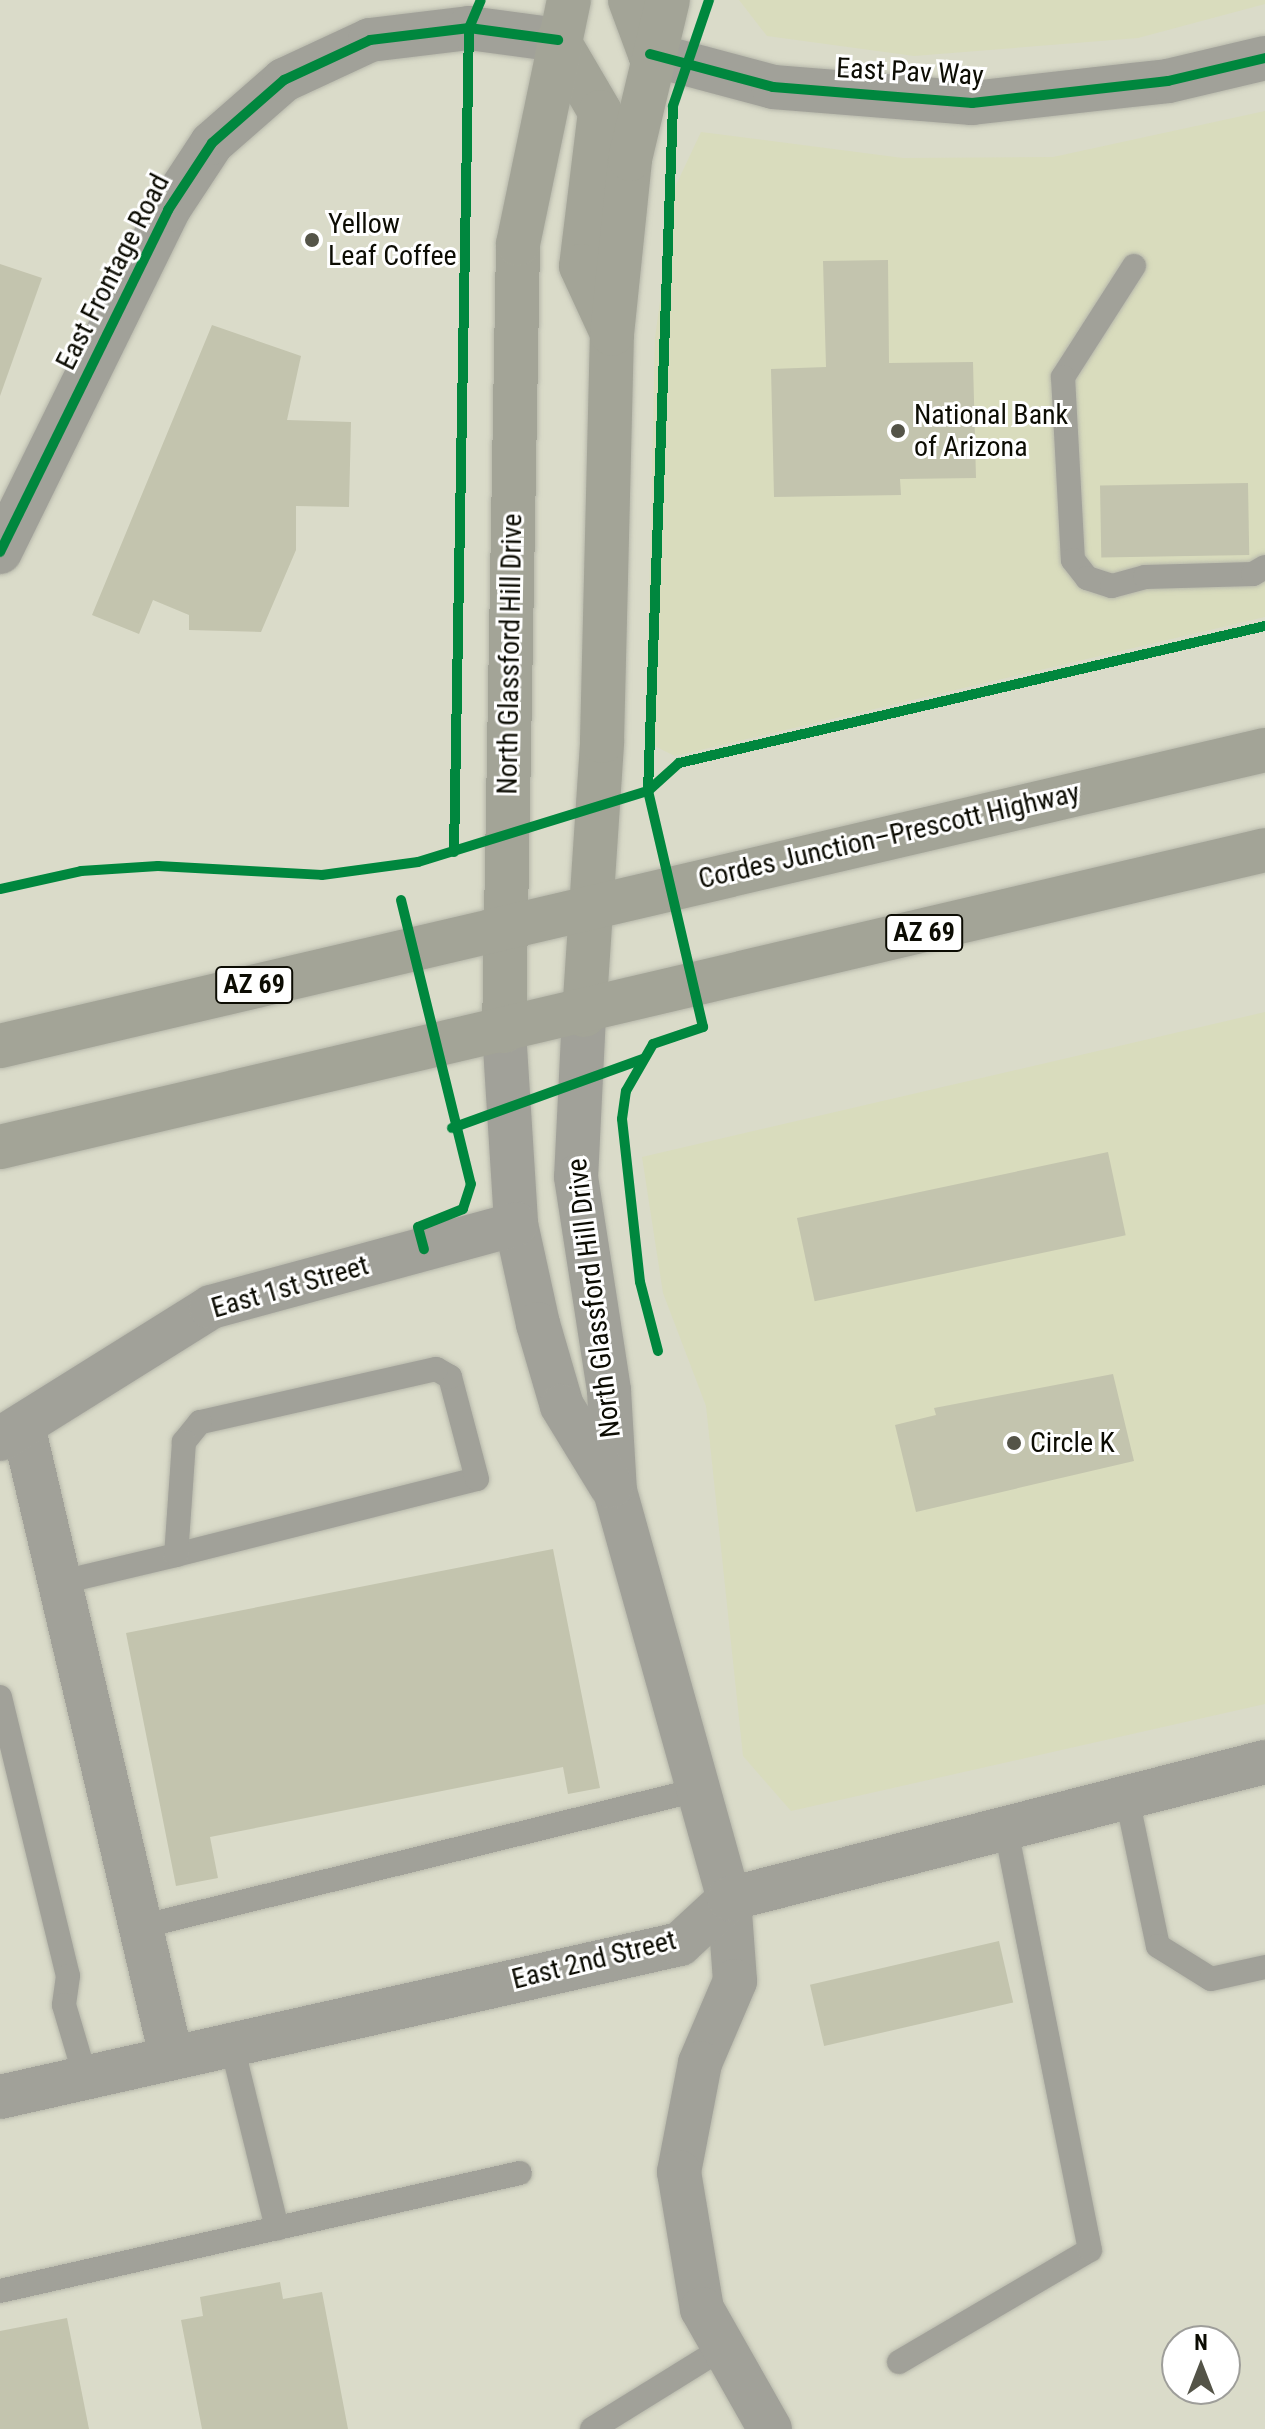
<!DOCTYPE html>
<html>
<head>
<meta charset="utf-8">
<style>
	body { margin:0 }
	#map { position:relative; width:1265px; height:2429px; overflow:hidden; background:#dadbc9; font-family:"Roboto Condensed",sans-serif }
	div>[style] { position:absolute }
	.built>* { inset:0; background:#d9dcbd }
	.building>* { inset:0; background:#c3c4ae; transform-origin:0 0 }
	.roads { filter:drop-shadow(0 0 2px #b7b8ab) drop-shadow(0 0 2px #b7b8ab) }
	.service>* { height:24px; margin:-12px; padding:0 12px; transform-origin:12px; border-radius:12px; background:#a1a199 }
	.minor>* { height:44px; margin:-22px; padding:0 22px; transform-origin:22px; border-radius:22px; background:#a1a199 }
	.tertiary>* { height:44px; margin:-22px; padding:0 22px; transform-origin:22px; border-radius:22px; background:#a1a199 }
	.primary>* { height:44px; margin:-22px; padding:0 22px; transform-origin:22px; border-radius:22px; background:#a3a497 }
	.cycleway>* { height:10px; margin:-5px; padding:0 5px; transform-origin:5px; border-radius:5px; background:#00873e }
	.dots>* { width:22px; height:22px; translate:-50% -50%; box-sizing:border-box; border:4px solid #fff; border-radius:50% }
	span { translate:-50% -50%; white-space:nowrap; text-align:center; line-height:1.15; -webkit-text-stroke:6px #fff; paint-order:stroke }
	.shield-label span { padding:2px 6px; background:#fff; border:2px solid; border-radius:6px; -webkit-text-stroke-width:0 }
	.shield-label { font-size:26px; color:#0c0c03; font-weight:700 }
	.street-label { font-size:28px; color:#0c0c03 }
	.poi-label { font-size:28px; color:#0c0c03 }
	.left { translate:0 -50%; text-align:left }
	.north { position:absolute; left:1161px; top:2325px; width:80px; height:80px; box-sizing:border-box; background:#fff; border:2px solid #9e9e9a; border-radius:50%; rotate:0deg; font-size:22px; font-weight:700; line-height:32px; text-align:center; color:#0c0c03 }
	.north::after { content:''; display:block; margin:auto; width:28px; height:36px; background:#545448; clip-path:polygon(50% 0,100% 100%,50% 72%,0 100%) }
</style>
</head>
<body>
<div id="map">
	<div class="built">
		<div style="clip-path:polygon(739px 0,1265px 0,1265px 4px,1138px 38px,914px 56px,767px 36px)"></div>
		<div style="clip-path:polygon(1265px 111px,1265px 617px,675px 756px,646px 742px,655px 338px,676px 185px,701px 132px,903px 158px,1053px 157px)"></div>
		<div style="clip-path:polygon(1265px 1012px,1265px 1704px,791px 1811px,743px 1756px,706px 1406px,663px 1293px,642px 1157px)"></div>
	</div>
	<div class="building">
		<div style="clip-path:polygon(888px 260px,889px 363px,973px 362px,976px 478px,900px 479px,901px 495px,774px 497px,771px 369px,826px 367px,823px 261px)"></div>
		<div style="clip-path:polygon(0 264px,42px 278px,0 396px)"></div>
		<div style="clip-path:polygon(212px 325px,301px 356px,287px 420px,351px 422px,349px 507px,296px 506px,296px 550px,261px 632px,189px 630px,189px 615px,153px 600px,139px 634px,92px 615px)"></div>
		<div style="left:1248px;top:483px;width:72px;height:148px;rotate:89deg"></div>
		<div style="left:1108px;top:1152px;width:85px;height:318px;rotate:78deg"></div>
		<div style="clip-path:polygon(1113px 1374px,1134px 1461px,916px 1512px,895px 1425px,936px 1415px,934px 1408px)"></div>
		<div style="clip-path:polygon(553px 1549px,600px 1788px,568px 1794px,563px 1767px,210px 1837px,218px 1878px,176px 1886px,126px 1633px)"></div>
		<div style="left:999px;top:1941px;width:63px;height:194px;rotate:77deg"></div>
		<div style="clip-path:polygon(280px 2282px,283px 2299px,322px 2292px,348px 2429px,202px 2429px,181px 2320px,203px 2316px,200px 2297px)"></div>
		<div style="clip-path:polygon(67px 2318px,89px 2429px,0 2429px,0 2331px)"></div>
	</div>
	<div class="roads">
		<div class="service">
			<div style="left:1134px;top:266px;width:132px;rotate:122.6deg"></div>
			<div style="left:1063px;top:377px;width:183px;rotate:86.9deg"></div>
			<div style="left:1073px;top:560px;width:23px;rotate:52deg"></div>
			<div style="left:1087px;top:578px;width:26px;rotate:18deg"></div>
			<div style="left:1112px;top:586px;width:34px;rotate:-15deg"></div>
			<div style="left:1145px;top:577px;width:108px;rotate:-1.6deg"></div>
			<div style="left:1253px;top:574px;width:14px;rotate:-30deg"></div>
			<div style="left:62px;top:1582px;width:117px;rotate:-13.3deg"></div>
			<div style="left:176px;top:1555px;width:310px;rotate:-14.2deg"></div>
			<div style="left:477px;top:1479px;width:106px;rotate:-104.8deg"></div>
			<div style="left:450px;top:1377px;width:16px;rotate:-150deg"></div>
			<div style="left:436px;top:1369px;width:242px;rotate:167.3deg"></div>
			<div style="left:200px;top:1422px;width:26px;rotate:129deg"></div>
			<div style="left:184px;top:1442px;width:113px;rotate:94deg"></div>
			<div style="left:0;top:1697px;width:287px;rotate:76.3deg"></div>
			<div style="left:68px;top:1976px;width:29px;rotate:98deg"></div>
			<div style="left:64px;top:2005px;width:74px;rotate:73.5deg"></div>
			<div style="left:1127px;top:1798px;width:151px;rotate:78.2deg"></div>
			<div style="left:1158px;top:1946px;width:62px;rotate:31.9deg"></div>
			<div style="left:1211px;top:1979px;width:55px;rotate:-12.5deg"></div>
			<div style="left:140px;top:1927px;width:574px;rotate:-13.82deg"></div>
			<div style="left:231px;top:2042px;width:192px;rotate:76.1deg"></div>
			<div style="left:0;top:2291px;width:533px;rotate:-12.79deg"></div>
			<div style="left:899px;top:2362px;width:221px;rotate:-30.4deg"></div>
			<div style="left:1090px;top:2250px;width:429px;rotate:-101.3deg"></div>
			<div style="left:592px;top:2429px;width:152px;rotate:-31.8deg"></div>
		</div>
		<div class="minor">
			<div style="left:0;top:552px;width:381px;rotate:-63.8deg"></div>
			<div style="left:168px;top:210px;width:80px;rotate:-56.7deg"></div>
			<div style="left:212px;top:143px;width:96px;rotate:-41.2deg"></div>
			<div style="left:284px;top:80px;width:95px;rotate:-24.9deg"></div>
			<div style="left:370px;top:40px;width:100px;rotate:-6.9deg"></div>
			<div style="left:469px;top:28px;width:90px;rotate:7.7deg"></div>
			<div style="left:584px;top:1015px;width:162px;rotate:92.8deg"></div>
			<div style="left:576px;top:1177px;width:217px;rotate:81.2deg"></div>
			<div style="left:609px;top:1391px;width:100px;rotate:86.6deg"></div>
			<div style="left:615px;top:1491px;width:424px;rotate:74.4deg"></div>
			<div style="left:729px;top:1899px;width:82px;rotate:85.8deg"></div>
			<div style="left:735px;top:1981px;width:89px;rotate:113.1deg"></div>
			<div style="left:700px;top:2063px;width:111px;rotate:100.9deg"></div>
			<div style="left:679px;top:2172px;width:139px;rotate:80.5deg"></div>
			<div style="left:702px;top:2309px;width:138px;rotate:60.5deg"></div>
			<div style="left:504px;top:1031px;width:193px;rotate:86.4deg"></div>
			<div style="left:516px;top:1224px;width:102px;rotate:77.6deg"></div>
			<div style="left:538px;top:1324px;width:85px;rotate:73.7deg"></div>
			<div style="left:562px;top:1406px;width:94px;rotate:58.5deg"></div>
			<div style="left:23px;top:1426px;width:647px;rotate:76.78deg"></div>
			<div style="left:0;top:1439px;width:249px;rotate:-32deg"></div>
			<div style="left:211px;top:1307px;width:316px;rotate:-15.2deg"></div>
			<div style="left:0;top:2097px;width:697px;rotate:-12.68deg"></div>
			<div style="left:680px;top:1944px;width:67px;rotate:-42.6deg"></div>
			<div style="left:729px;top:1899px;width:553px;rotate:-14.34deg"></div>
		</div>
		<div class="tertiary">
			<div style="left:650px;top:54px;width:127px;rotate:15deg"></div>
			<div style="left:773px;top:87px;width:200px;rotate:4.6deg"></div>
			<div style="left:972px;top:103px;width:197px;rotate:-6.4deg"></div>
			<div style="left:1168px;top:81px;width:100px;rotate:-13.3deg"></div>
		</div>
		<div class="primary">
			<div style="left:630px;top:0;width:58px;rotate:69.7deg"></div>
			<div style="left:558px;top:40px;width:83px;rotate:59.7deg"></div>
			<div style="left:600px;top:112px;width:155px;rotate:97deg"></div>
			<div style="left:581px;top:266px;width:74px;rotate:65.2deg"></div>
			<div style="left:584px;top:1015px;width:275px;rotate:-86.2deg"></div>
			<div style="left:602px;top:741px;width:407px;rotate:-88.6deg"></div>
			<div style="left:612px;top:334px;width:176px;rotate:-84.1deg"></div>
			<div style="left:630px;top:159px;width:163px;rotate:-76.6deg"></div>
			<div style="left:504px;top:1031px;width:787px;rotate:-88.98deg"></div>
			<div style="left:518px;top:244px;width:249px;rotate:-78.2deg"></div>
			<div style="left:0;top:1046px;width:1299px;rotate:-13.17deg"></div>
			<div style="left:0;top:1147px;width:1299px;rotate:-13.21deg"></div>
		</div>
	</div>
	<div class="cycleway">
		<div style="left:650px;top:54px;width:127px;rotate:15deg"></div>
		<div style="left:773px;top:87px;width:200px;rotate:4.6deg"></div>
		<div style="left:972px;top:103px;width:197px;rotate:-6.4deg"></div>
		<div style="left:1168px;top:81px;width:100px;rotate:-13.3deg"></div>
		<div style="left:0;top:552px;width:381px;rotate:-63.8deg"></div>
		<div style="left:168px;top:210px;width:80px;rotate:-56.7deg"></div>
		<div style="left:212px;top:143px;width:96px;rotate:-41.2deg"></div>
		<div style="left:284px;top:80px;width:95px;rotate:-24.9deg"></div>
		<div style="left:370px;top:40px;width:100px;rotate:-6.9deg"></div>
		<div style="left:469px;top:28px;width:90px;rotate:7.7deg"></div>
		<div style="left:454px;top:852px;width:824px;rotate:-88.96deg"></div>
		<div style="left:469px;top:28px;width:30px;rotate:-67deg"></div>
		<div style="left:0;top:889px;width:83px;rotate:-12.5deg"></div>
		<div style="left:81px;top:871px;width:77px;rotate:-3.7deg"></div>
		<div style="left:158px;top:866px;width:164px;rotate:3.1deg"></div>
		<div style="left:322px;top:875px;width:97px;rotate:-7.7deg"></div>
		<div style="left:418px;top:862px;width:241px;rotate:-17.2deg"></div>
		<div style="left:648px;top:791px;width:42px;rotate:-42.1deg"></div>
		<div style="left:679px;top:763px;width:602px;rotate:-13.16deg"></div>
		<div style="left:401px;top:900px;width:292px;rotate:76.2deg"></div>
		<div style="left:471px;top:1184px;width:26px;rotate:108deg"></div>
		<div style="left:463px;top:1209px;width:48px;rotate:158.2deg"></div>
		<div style="left:418px;top:1227px;width:23px;rotate:75deg"></div>
		<div style="left:452px;top:1128px;width:203px;rotate:-19.9deg"></div>
		<div style="left:658px;top:1351px;width:71px;rotate:-104.6deg"></div>
		<div style="left:640px;top:1282px;width:164px;rotate:-96.3deg"></div>
		<div style="left:622px;top:1119px;width:28px;rotate:-82deg"></div>
		<div style="left:626px;top:1091px;width:54px;rotate:-60.1deg"></div>
		<div style="left:653px;top:1044px;width:53px;rotate:-18.8deg"></div>
		<div style="left:703px;top:1027px;width:242px;rotate:-103.1deg"></div>
		<div style="left:648px;top:791px;width:685px;rotate:-87.91deg"></div>
		<div style="left:673px;top:106px;width:112px;rotate:-71.2deg"></div>
	</div>
	<div class="dots">
		<div style="left:312px;top:240px;background:#545448"></div>
		<div style="left:898px;top:431px;background:#545448"></div>
		<div style="left:1014px;top:1443px;background:#545448"></div>
	</div>
	<div class="shield-label">
		<span style="left:924px;top:933px">AZ 69</span>
		<span style="left:254px;top:985px">AZ 69</span>
	</div>
	<div class="street-label">
		<span style="left:910px;top:72px;rotate:3deg">East Pav Way</span>
		<span style="left:113px;top:272px;rotate:-63deg">East Frontage Road</span>
		<span style="left:510px;top:654px;rotate:-89deg">North Glassford Hill Drive</span>
		<span style="left:889px;top:836px;rotate:-13deg">Cordes Junction–Prescott Highway</span>
		<span style="left:290px;top:1287px;rotate:-16deg">East 1st Street</span>
		<span style="left:594px;top:1298px;rotate:-97deg">North Glassford Hill Drive</span>
		<span style="left:594px;top:1960px;rotate:-14deg">East 2nd Street</span>
	</div>
	<div class="poi-label">
		<span class="left" style="left:328px;top:240px">Yellow<br>Leaf Coffee</span>
		<span class="left" style="left:914px;top:431px">National Bank<br>of Arizona</span>
		<span class="left" style="left:1030px;top:1443px">Circle K</span>
	</div>
	<div class="north">N</div>
</div>
</body>
</html>
